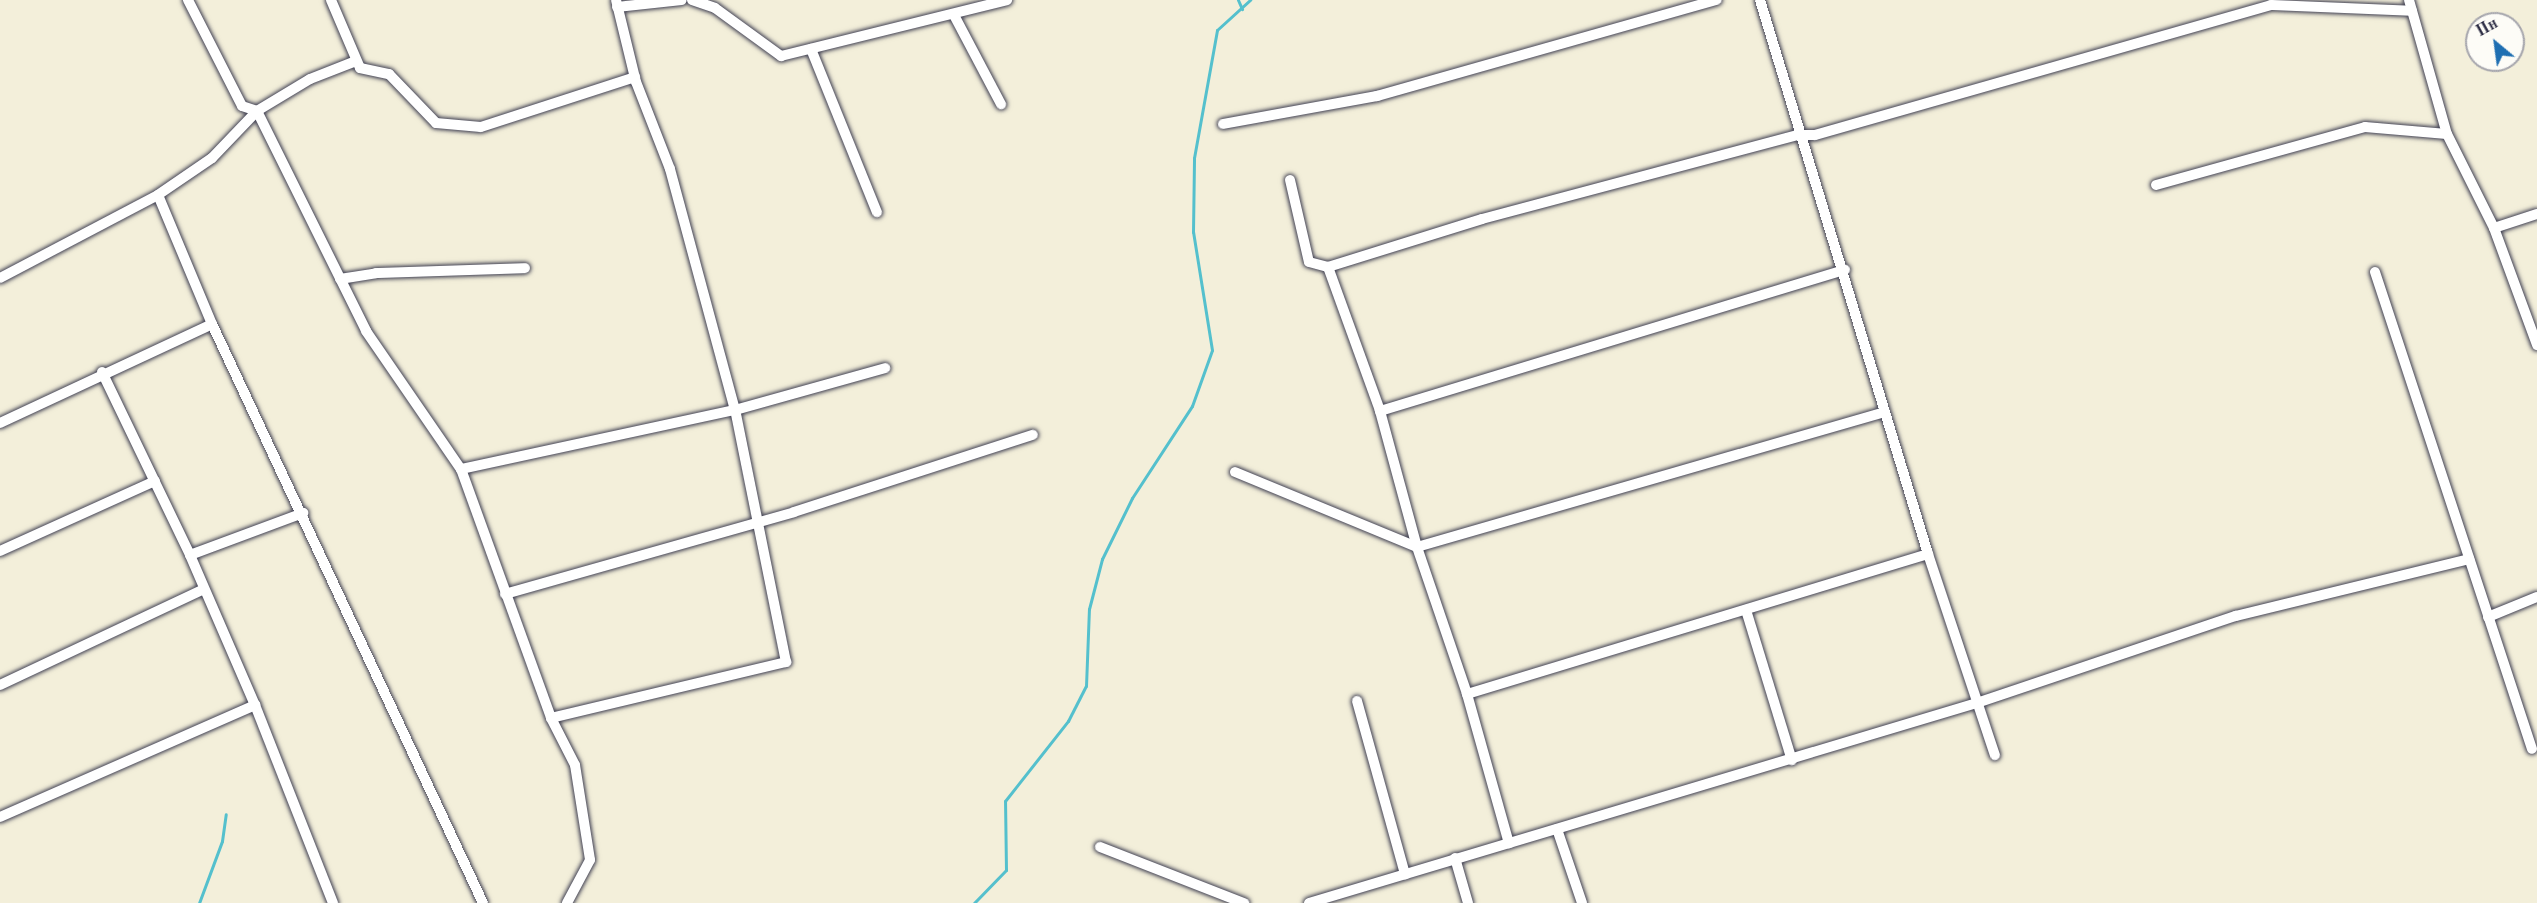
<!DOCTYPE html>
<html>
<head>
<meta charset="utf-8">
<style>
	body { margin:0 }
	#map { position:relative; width:2537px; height:903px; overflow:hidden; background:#f3efda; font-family:"Old Standard TT",serif }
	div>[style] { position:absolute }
	.stream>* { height:3px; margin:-1.5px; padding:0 1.5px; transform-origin:1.5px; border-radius:1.5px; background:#54c0cd }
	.roads { filter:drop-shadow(0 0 2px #414153) drop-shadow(0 0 2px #414153) }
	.minor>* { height:10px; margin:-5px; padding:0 5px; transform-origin:5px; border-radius:5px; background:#fff }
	span { translate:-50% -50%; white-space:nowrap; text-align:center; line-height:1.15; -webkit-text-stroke:4.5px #fdfcf7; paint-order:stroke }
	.north { position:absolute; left:2465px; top:12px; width:60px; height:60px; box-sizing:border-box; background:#fdfcf7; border:2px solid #a5a5ac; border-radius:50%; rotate:331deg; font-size:16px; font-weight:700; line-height:24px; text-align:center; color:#22223b }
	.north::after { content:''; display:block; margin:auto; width:21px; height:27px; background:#1f6fb2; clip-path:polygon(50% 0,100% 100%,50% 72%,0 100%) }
</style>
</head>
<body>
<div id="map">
	<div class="stream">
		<div style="left:1238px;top:0;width:10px;rotate:66deg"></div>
		<div style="left:199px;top:903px;width:66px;rotate:-69.6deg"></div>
		<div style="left:222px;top:841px;width:27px;rotate:-82deg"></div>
		<div style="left:974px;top:903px;width:46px;rotate:-45.9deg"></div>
		<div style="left:1006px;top:870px;width:69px;rotate:-90.8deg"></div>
		<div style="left:1005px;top:801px;width:102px;rotate:-51.8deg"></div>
		<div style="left:1068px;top:721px;width:39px;rotate:-63deg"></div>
		<div style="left:1086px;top:686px;width:77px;rotate:-87.8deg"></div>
		<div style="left:1089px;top:609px;width:52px;rotate:-75.4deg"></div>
		<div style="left:1102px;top:559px;width:68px;rotate:-63.8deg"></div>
		<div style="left:1132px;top:498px;width:110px;rotate:-56.9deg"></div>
		<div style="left:1192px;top:406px;width:59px;rotate:-70.3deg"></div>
		<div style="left:1212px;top:350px;width:120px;rotate:-99.1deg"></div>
		<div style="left:1193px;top:232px;width:74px;rotate:-89.2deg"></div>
		<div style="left:1194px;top:158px;width:130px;rotate:-79.8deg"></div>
		<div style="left:1217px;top:30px;width:45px;rotate:-42.3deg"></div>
	</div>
	<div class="roads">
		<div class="minor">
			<div style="left:188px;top:0;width:119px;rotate:63deg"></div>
			<div style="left:242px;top:106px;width:16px;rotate:18deg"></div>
			<div style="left:257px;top:111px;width:246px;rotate:63.6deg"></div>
			<div style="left:366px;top:331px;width:168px;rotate:55.5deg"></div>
			<div style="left:461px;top:469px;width:265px;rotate:70.1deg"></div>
			<div style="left:551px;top:718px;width:53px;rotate:62.9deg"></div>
			<div style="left:575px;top:765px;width:96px;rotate:81deg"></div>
			<div style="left:590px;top:860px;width:49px;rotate:118.1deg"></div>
			<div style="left:331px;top:0;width:74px;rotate:66.9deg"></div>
			<div style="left:360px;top:68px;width:30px;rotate:12deg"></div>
			<div style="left:389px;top:74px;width:68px;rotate:46.2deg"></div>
			<div style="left:436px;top:123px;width:45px;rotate:5.1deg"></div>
			<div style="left:481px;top:127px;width:162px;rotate:-18deg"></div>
			<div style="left:692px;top:0;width:24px;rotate:19deg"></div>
			<div style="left:715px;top:8px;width:82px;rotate:36deg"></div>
			<div style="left:781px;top:56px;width:233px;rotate:-13.9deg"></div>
			<div style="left:1760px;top:0;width:579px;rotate:73.13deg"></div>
			<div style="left:1928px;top:554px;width:212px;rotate:71.6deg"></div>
			<div style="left:2409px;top:0;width:139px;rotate:74.2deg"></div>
			<div style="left:2447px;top:134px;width:105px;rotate:63.4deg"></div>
			<div style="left:2494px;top:228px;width:125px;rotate:69.8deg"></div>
			<div style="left:617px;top:7px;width:65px;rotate:-6.1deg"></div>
			<div style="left:954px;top:15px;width:101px;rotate:62.2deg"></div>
			<div style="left:811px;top:49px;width:176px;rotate:68deg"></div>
			<div style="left:356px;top:61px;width:49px;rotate:158.6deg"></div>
			<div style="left:310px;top:79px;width:62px;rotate:148.9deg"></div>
			<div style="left:257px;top:111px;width:65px;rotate:133.8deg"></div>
			<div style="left:212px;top:158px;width:65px;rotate:145.6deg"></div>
			<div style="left:158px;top:195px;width:140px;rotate:67.3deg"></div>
			<div style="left:212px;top:324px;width:639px;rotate:64.92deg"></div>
			<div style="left:1223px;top:124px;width:157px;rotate:-10.3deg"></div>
			<div style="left:1377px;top:96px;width:353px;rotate:-15.8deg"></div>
			<div style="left:1290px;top:180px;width:84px;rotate:77deg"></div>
			<div style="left:1309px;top:262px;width:20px;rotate:15deg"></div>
			<div style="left:1328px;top:267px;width:161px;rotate:-17.3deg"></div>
			<div style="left:1482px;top:219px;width:327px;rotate:-14.9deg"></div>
			<div style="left:1798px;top:135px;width:17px"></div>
			<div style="left:1815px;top:135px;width:474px;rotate:-15.9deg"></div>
			<div style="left:2271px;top:5px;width:141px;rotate:2.4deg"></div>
			<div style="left:2156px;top:185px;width:217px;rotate:-15.5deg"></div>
			<div style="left:2365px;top:127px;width:82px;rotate:4.9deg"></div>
			<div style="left:2494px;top:228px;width:45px;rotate:-18deg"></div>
			<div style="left:1328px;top:267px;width:153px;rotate:70.1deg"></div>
			<div style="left:1380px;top:411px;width:141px;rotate:74.8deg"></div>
			<div style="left:1417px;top:547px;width:155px;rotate:71.2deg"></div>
			<div style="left:1467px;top:694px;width:155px;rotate:74.3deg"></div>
			<div style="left:2375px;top:272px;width:502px;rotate:71.78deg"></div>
			<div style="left:0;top:278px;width:178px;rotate:-27.7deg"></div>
			<div style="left:340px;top:279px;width:36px;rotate:-9deg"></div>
			<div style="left:376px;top:273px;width:149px;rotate:-1.9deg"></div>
			<div style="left:102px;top:372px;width:203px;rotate:64.3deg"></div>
			<div style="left:190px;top:555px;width:163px;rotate:66.6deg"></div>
			<div style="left:255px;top:705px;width:213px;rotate:68.5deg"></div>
			<div style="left:1380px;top:411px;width:486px;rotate:-16.9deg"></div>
			<div style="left:0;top:423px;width:234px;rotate:-25deg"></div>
			<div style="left:461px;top:469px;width:280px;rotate:-12.2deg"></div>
			<div style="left:735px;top:410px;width:156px;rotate:-15.6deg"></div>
			<div style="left:1235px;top:472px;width:197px;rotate:22.4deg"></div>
			<div style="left:1417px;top:547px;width:487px;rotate:-16.1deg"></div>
			<div style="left:0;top:551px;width:170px;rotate:-24.3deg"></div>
			<div style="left:190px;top:555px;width:121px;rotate:-20.4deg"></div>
			<div style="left:505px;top:594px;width:300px;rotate:-15.8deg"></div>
			<div style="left:794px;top:512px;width:251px;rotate:-17.9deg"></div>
			<div style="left:1746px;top:610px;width:157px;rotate:73deg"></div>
			<div style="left:2488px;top:617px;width:53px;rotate:-22.2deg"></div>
			<div style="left:0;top:685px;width:225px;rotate:-25.2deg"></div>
			<div style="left:1467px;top:694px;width:482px;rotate:-16.9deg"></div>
			<div style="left:1357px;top:701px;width:180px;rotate:74.5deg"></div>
			<div style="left:551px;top:718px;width:242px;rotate:-13.4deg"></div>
			<div style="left:786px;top:662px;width:257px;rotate:-101.4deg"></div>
			<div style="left:735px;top:410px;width:250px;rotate:-105.1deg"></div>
			<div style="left:670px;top:169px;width:93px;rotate:-111.3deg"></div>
			<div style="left:636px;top:82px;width:84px;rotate:-103.7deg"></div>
			<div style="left:0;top:817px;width:279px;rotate:-23.7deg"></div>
			<div style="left:1557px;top:829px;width:78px;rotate:71.3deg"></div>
			<div style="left:1100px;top:847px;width:155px;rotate:21.3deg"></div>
			<div style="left:1455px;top:858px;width:47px;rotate:73.9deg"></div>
			<div style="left:1309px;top:903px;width:697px;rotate:-16.67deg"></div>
			<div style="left:1977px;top:703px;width:273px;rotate:-18.6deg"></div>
			<div style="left:2236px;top:616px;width:240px;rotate:-13.7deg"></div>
		</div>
	</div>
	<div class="north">Пн</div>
</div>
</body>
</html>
